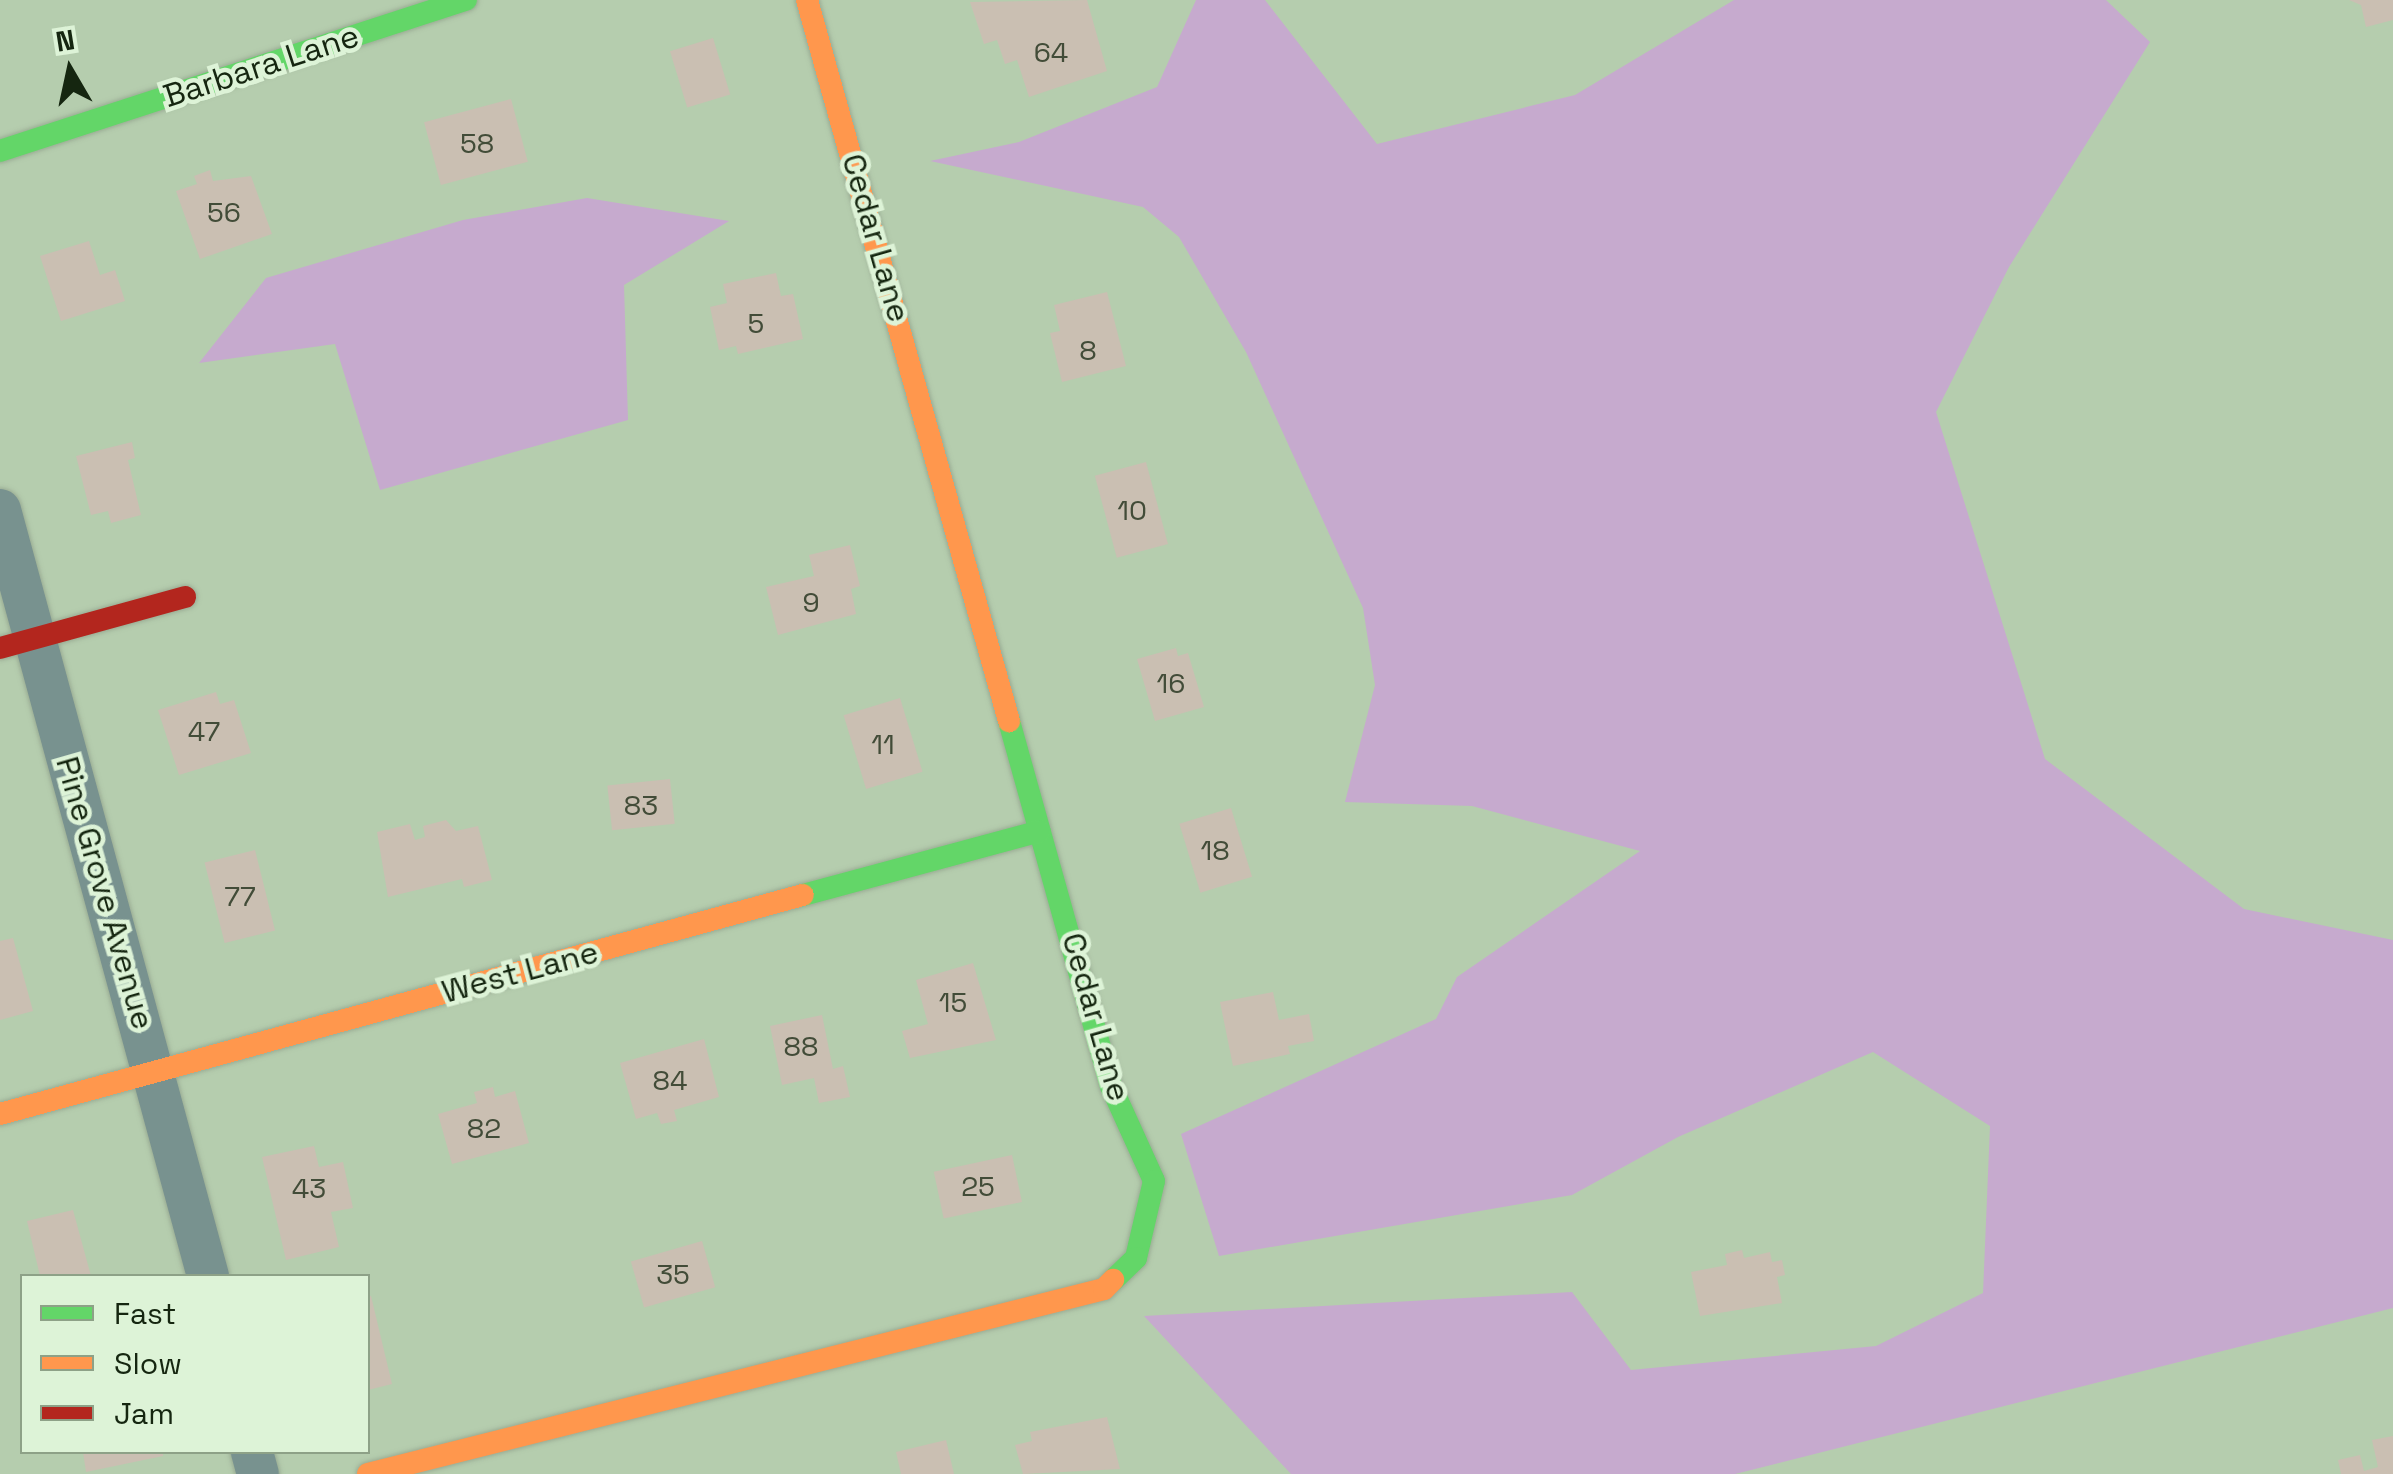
<!DOCTYPE html>
<html>
<head>
<meta charset="utf-8">
<style>
	body { margin:0 }
	#map { position:relative; width:2393px; height:1474px; overflow:hidden; background:#b5cdae; font-family:"Space Grotesk",sans-serif }
	div>[style] { position:absolute }
	.green>* { inset:0; background:#c6aace }
	.building>* { inset:0; background:#cabfb2; transform-origin:0 0 }
	.roads { filter:drop-shadow(0 0 2px #9aac94) drop-shadow(0 0 2px #9aac94) }
	.street>* { height:42px; margin:-21px; padding:0 21px; transform-origin:21px; border-radius:21px; background:#78928f }
	.fast>* { height:22px; margin:-11px; padding:0 11px; transform-origin:11px; border-radius:11px; background:#63d668 }
	.slow>* { height:22px; margin:-11px; padding:0 11px; transform-origin:11px; border-radius:11px; background:#ff974d }
	.jam>* { height:22px; margin:-11px; padding:0 11px; transform-origin:11px; border-radius:11px; background:#b3261e }
	span { translate:-50% -50%; white-space:nowrap; text-align:center; line-height:1.15; -webkit-text-stroke:9px #ddf3d7; paint-order:stroke }
	.number-label { font-size:28px; color:#424c38 }
	.number-label span { -webkit-text-stroke-width:0 }
	.street-label { font-size:32px; color:#152610 }
	.legend { position:absolute; left:20px; top:1274px; width:350px; height:180px; box-sizing:border-box; background:#ddf3d7; border:2px solid #8da187; margin:0; padding:12px 18px; list-style:none; font-size:30px; color:#152610 }
	.legend li { display:flex; align-items:center; gap:20px; height:50px }
	.legend b { width:50px; border:2px solid #8da187 }
	.north { position:absolute; left:20px; top:20px; width:100px; height:100px; -webkit-text-stroke:8px #ddf3d7; paint-order:stroke; rotate:351deg; font-size:28px; font-weight:700; line-height:40px; text-align:center; color:#152610 }
	.north::after { content:''; display:block; margin:auto; width:35px; height:45px; background:#152610; clip-path:polygon(50% 0,100% 100%,50% 72%,0 100%) }
</style>
</head>
<body>
<div id="map">
	<div class="green">
		<div style="clip-path:polygon(1196px 0,1265px 0,1377px 144px,1575px 95px,1734px 0,2106px 0,2150px 42px,2009px 267px,1936px 412px,2045px 759px,2244px 909px,2393px 940px,2393px 1308px,1735px 1474px,1291px 1474px,1144px 1316px,1572px 1292px,1631px 1370px,1876px 1346px,1983px 1293px,1990px 1126px,1873px 1052px,1678px 1137px,1572px 1195px,1219px 1256px,1181px 1134px,1436px 1019px,1457px 977px,1640px 851px,1472px 806px,1345px 802px,1375px 685px,1363px 608px,1246px 352px,1179px 237px,1143px 207px,930px 161px,1019px 142px,1157px 87px)"></div>
		<div style="clip-path:polygon(587px 198px,729px 221px,624px 285px,628px 420px,380px 490px,335px 344px,199px 363px,266px 278px,463px 220px)"></div>
	</div>
	<div class="building">
		<div style="clip-path:polygon(1087px 0,1107px 71px,1029px 97px,1017px 60px,1005px 64px,997px 40px,984px 44px,970px 2px)"></div>
		<div style="clip-path:polygon(2349px 0,2393px 0,2393px 20px,2366px 27px,2361px 5px)"></div>
		<div style="left:713px;top:38px;width:59px;height:45px;rotate:73deg"></div>
		<div style="left:511px;top:99px;width:65px;height:90px;rotate:75deg"></div>
		<div style="clip-path:polygon(210px 170px,213px 181px,251px 176px,272px 234px,200px 259px,176px 191px,197px 184px,194px 176px)"></div>
		<div style="clip-path:polygon(89px 241px,100px 275px,115px 270px,125px 301px,61px 321px,40px 256px)"></div>
		<div style="clip-path:polygon(776px 273px,781px 296px,793px 294px,803px 339px,738px 354px,736px 346px,719px 350px,710px 307px,727px 303px,723px 284px)"></div>
		<div style="clip-path:polygon(1107px 292px,1126px 366px,1062px 382px,1050px 333px,1060px 331px,1054px 305px)"></div>
		<div style="clip-path:polygon(132px 442px,135px 458px,128px 460px,141px 515px,111px 523px,108px 511px,91px 515px,76px 456px)"></div>
		<div style="left:1146px;top:462px;width:85px;height:53px;rotate:75deg"></div>
		<div style="clip-path:polygon(850px 545px,860px 586px,851px 589px,856px 614px,778px 635px,766px 587px,814px 576px,809px 555px)"></div>
		<div style="clip-path:polygon(1176px 648px,1178px 656px,1188px 653px,1204px 707px,1155px 721px,1137px 659px)"></div>
		<div style="clip-path:polygon(216px 692px,220px 704px,234px 700px,251px 753px,179px 775px,158px 710px)"></div>
		<div style="left:900px;top:698px;width:77px;height:59px;rotate:73deg"></div>
		<div style="left:670px;top:779px;width:45px;height:63px;rotate:84deg"></div>
		<div style="left:1231px;top:808px;width:72px;height:54px;rotate:73deg"></div>
		<div style="clip-path:polygon(446px 820px,456px 831px,478px 826px,492px 880px,464px 887px,462px 879px,388px 897px,377px 832px,410px 824px,415px 840px,425px 837px,423px 826px)"></div>
		<div style="left:255px;top:850px;width:83px;height:52px;rotate:76deg"></div>
		<div style="clip-path:polygon(13px 938px,33px 1011px,0 1020px,0 941px)"></div>
		<div style="clip-path:polygon(973px 963px,996px 1040px,910px 1058px,902px 1031px,928px 1024px,916px 980px)"></div>
		<div style="clip-path:polygon(1273px 992px,1279px 1020px,1309px 1014px,1314px 1041px,1288px 1046px,1290px 1054px,1233px 1066px,1220px 1002px)"></div>
		<div style="clip-path:polygon(822px 1015px,833px 1069px,843px 1066px,850px 1097px,819px 1103px,814px 1078px,782px 1085px,770px 1026px)"></div>
		<div style="clip-path:polygon(704px 1039px,719px 1097px,674px 1110px,677px 1121px,661px 1124px,657px 1113px,636px 1119px,620px 1063px)"></div>
		<div style="clip-path:polygon(493px 1087px,495px 1097px,515px 1091px,529px 1143px,452px 1164px,438px 1114px,477px 1103px,474px 1092px)"></div>
		<div style="clip-path:polygon(314px 1146px,319px 1167px,343px 1162px,353px 1208px,331px 1212px,339px 1247px,286px 1260px,262px 1157px)"></div>
		<div style="left:1012px;top:1155px;width:48px;height:80px;rotate:78deg"></div>
		<div style="clip-path:polygon(73px 1210px,91px 1276px,40px 1276px,27px 1221px)"></div>
		<div style="left:702px;top:1241px;width:48px;height:74px;rotate:74deg"></div>
		<div style="clip-path:polygon(1742px 1250px,1744px 1258px,1770px 1252px,1772px 1262px,1782px 1260px,1785px 1275px,1777px 1277px,1782px 1303px,1700px 1316px,1691px 1272px,1727px 1265px,1725px 1254px)"></div>
		<div style="clip-path:polygon(371px 1296px,392px 1384px,368px 1390px,368px 1297px)"></div>
		<div style="clip-path:polygon(1107px 1417px,1120px 1469px,1023px 1474px,1015px 1445px,1032px 1441px,1030px 1432px)"></div>
		<div style="clip-path:polygon(2393px 1436px,2393px 1474px,2341px 1474px,2338px 1460px,2360px 1455px,2364px 1471px,2378px 1467px,2372px 1440px)"></div>
		<div style="clip-path:polygon(946px 1440px,954px 1474px,901px 1474px,896px 1452px)"></div>
		<div style="clip-path:polygon(83px 1452px,163px 1452px,163px 1456px,86px 1472px)"></div>
	</div>
	<div class="roads">
		<div class="street">
			<div style="left:0;top:510px;width:794px;rotate:74.81deg"></div>
			<div style="left:252px;top:1452px;width:23px;rotate:75deg"></div>
		</div>
		<div class="fast">
			<div style="left:0;top:151px;width:490px;rotate:-18deg"></div>
			<div style="left:1009px;top:721px;width:379px;rotate:74.4deg"></div>
			<div style="left:1111px;top:1086px;width:104px;rotate:65.6deg"></div>
			<div style="left:1154px;top:1181px;width:79px;rotate:103.2deg"></div>
			<div style="left:1136px;top:1258px;width:32px;rotate:136deg"></div>
			<div style="left:803px;top:895px;width:245px;rotate:-15.1deg"></div>
		</div>
		<div class="slow">
			<div style="left:807px;top:0;width:749px;rotate:74.35deg"></div>
			<div style="left:0;top:1114px;width:832px;rotate:-15.26deg"></div>
			<div style="left:368px;top:1474px;width:759px;rotate:-14.11deg"></div>
			<div style="left:1104px;top:1289px;width:13px;rotate:-45deg"></div>
		</div>
		<div class="jam">
			<div style="left:0;top:648px;width:192px;rotate:-15.4deg"></div>
		</div>
	</div>
	<div class="number-label">
		<span style="left:1051px;top:52px">64</span>
		<span style="left:477px;top:143px">58</span>
		<span style="left:224px;top:212px">56</span>
		<span style="left:756px;top:323px">5</span>
		<span style="left:1088px;top:350px">8</span>
		<span style="left:1132px;top:510px">10</span>
		<span style="left:811px;top:602px">9</span>
		<span style="left:1171px;top:683px">16</span>
		<span style="left:204px;top:731px">47</span>
		<span style="left:883px;top:744px">11</span>
		<span style="left:641px;top:805px">83</span>
		<span style="left:1215px;top:850px">18</span>
		<span style="left:240px;top:896px">77</span>
		<span style="left:953px;top:1002px">15</span>
		<span style="left:801px;top:1046px">88</span>
		<span style="left:670px;top:1080px">84</span>
		<span style="left:484px;top:1128px">82</span>
		<span style="left:978px;top:1186px">25</span>
		<span style="left:309px;top:1188px">43</span>
		<span style="left:673px;top:1274px">35</span>
	</div>
	<div class="street-label">
		<span style="left:261px;top:66px;rotate:-18deg">Barbara Lane</span>
		<span style="left:876px;top:238px;rotate:74deg">Cedar Lane</span>
		<span style="left:105px;top:893px;rotate:74deg">Pine Grove Avenue</span>
		<span style="left:520px;top:972px;rotate:-15deg">West Lane</span>
		<span style="left:1096px;top:1017px;rotate:74deg">Cedar Lane</span>
	</div>
	<ul class="legend">
	<li><b style="height:12px;background:#63d668"></b>Fast</li>
	<li><b style="height:12px;background:#ff974d"></b>Slow</li>
	<li><b style="height:12px;background:#b3261e"></b>Jam</li>
	</ul>
	<div class="north">N</div>
</div>
</body>
</html>
